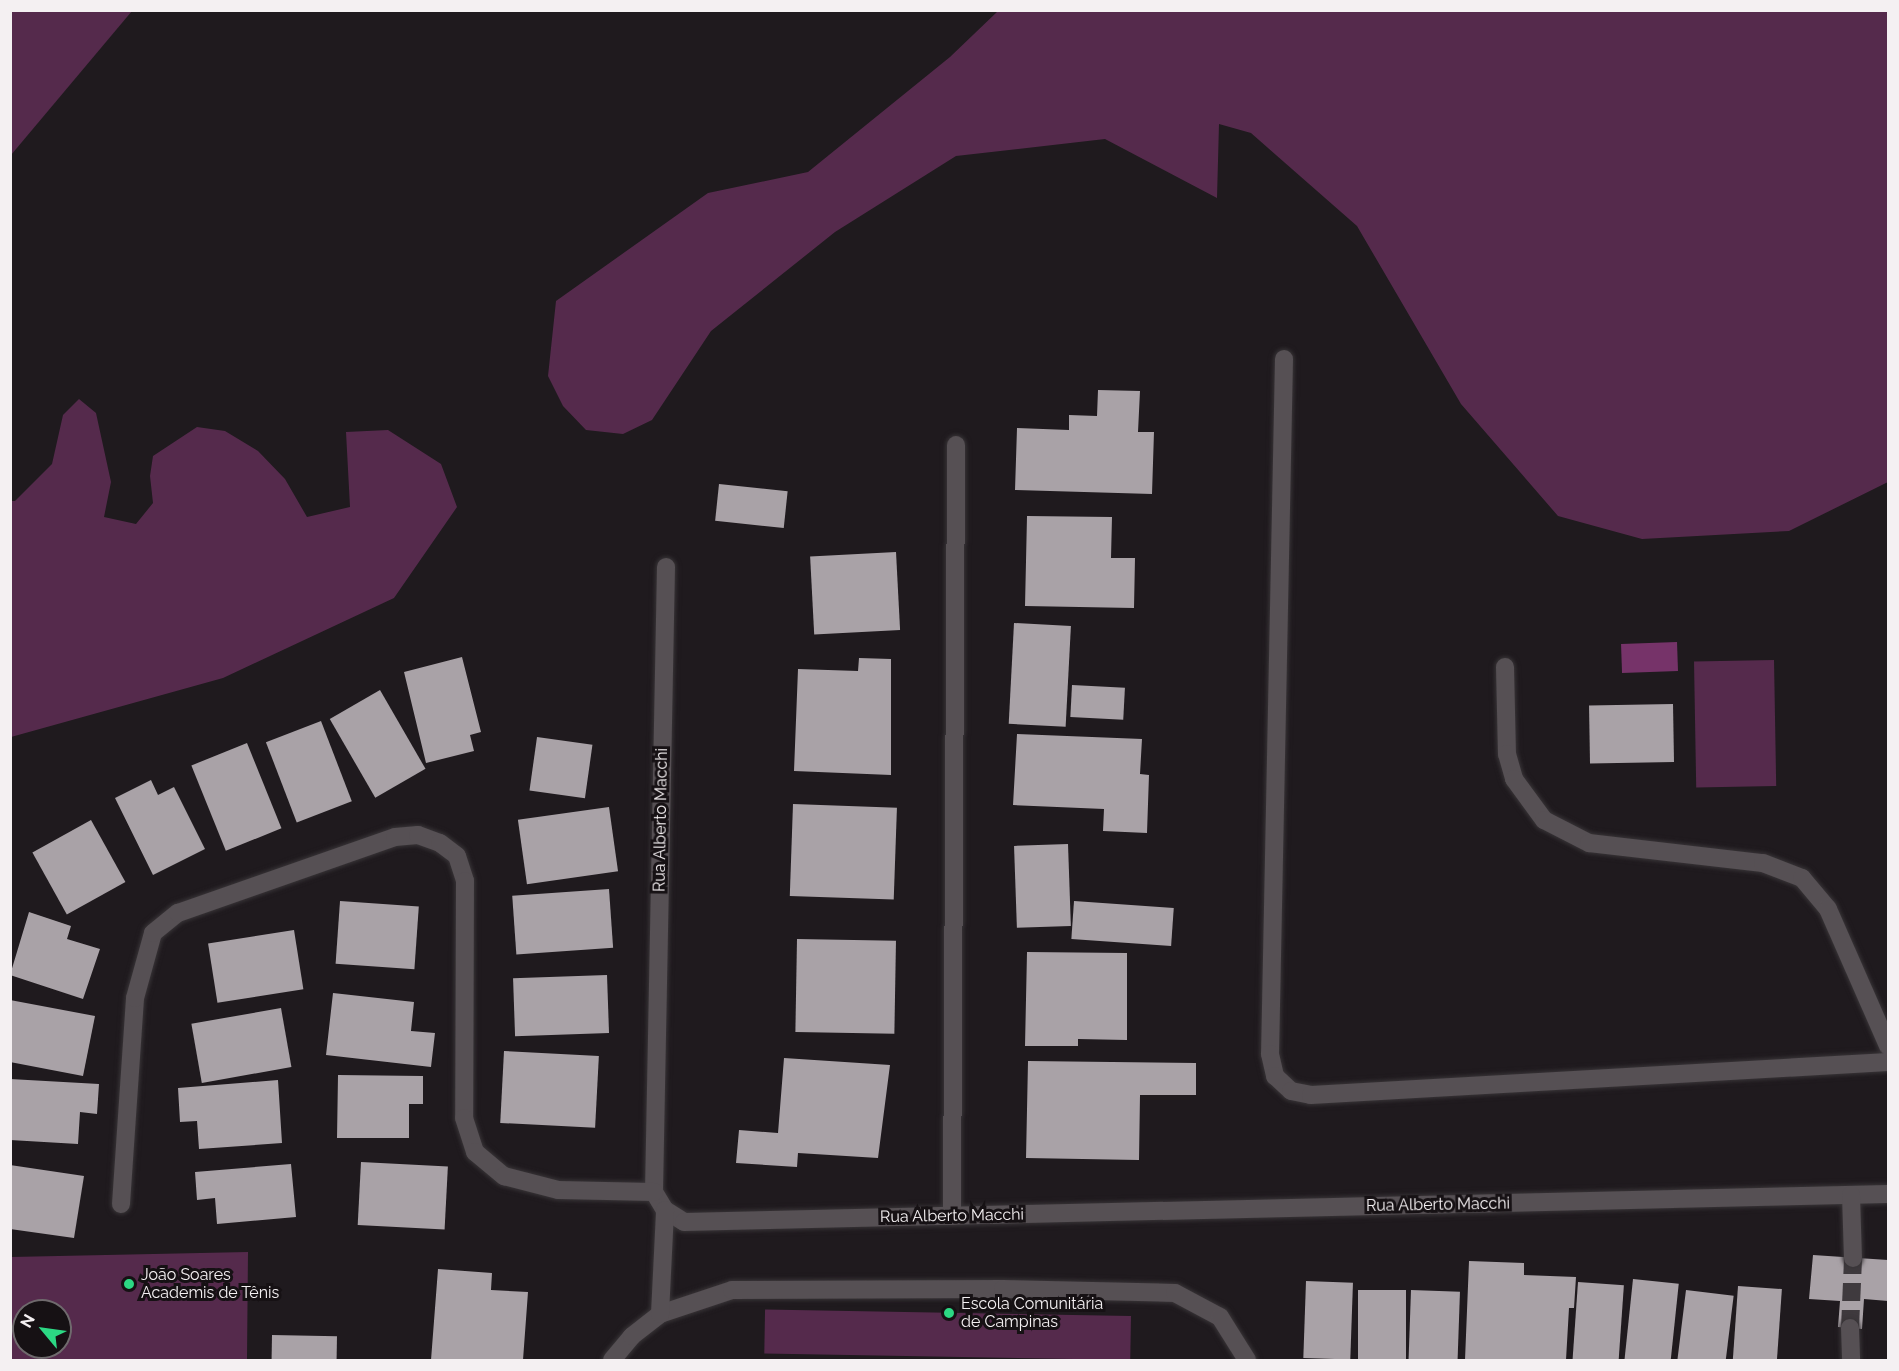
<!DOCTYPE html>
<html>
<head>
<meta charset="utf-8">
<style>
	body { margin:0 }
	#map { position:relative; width:1899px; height:1371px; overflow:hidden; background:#1f1a1e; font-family:Raleway,sans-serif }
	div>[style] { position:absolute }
	.green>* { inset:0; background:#552a4c; transform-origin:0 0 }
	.water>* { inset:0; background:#763369; transform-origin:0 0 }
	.building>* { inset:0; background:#a9a2a7; transform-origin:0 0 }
	.minor-tunnel>* { height:18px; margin-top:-9px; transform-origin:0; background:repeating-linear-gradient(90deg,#3f3a3e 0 18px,transparent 0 27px) }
	.roads { filter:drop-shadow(0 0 2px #383437) drop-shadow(0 0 2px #383437) }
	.minor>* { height:18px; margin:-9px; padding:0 9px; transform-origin:9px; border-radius:9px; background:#565054 }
	.dots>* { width:16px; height:16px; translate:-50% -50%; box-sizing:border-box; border:3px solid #161114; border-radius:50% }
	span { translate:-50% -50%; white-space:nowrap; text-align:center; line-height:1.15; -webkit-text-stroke:6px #161114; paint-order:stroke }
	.street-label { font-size:16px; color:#f4f0f2 }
	.poi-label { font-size:16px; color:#f4f0f2 }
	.left { translate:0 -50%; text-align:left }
	.frame { position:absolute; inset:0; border:12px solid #f4f0f2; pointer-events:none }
	.north { position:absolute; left:12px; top:1299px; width:60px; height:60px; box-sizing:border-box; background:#161114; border:2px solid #6f6a6d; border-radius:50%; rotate:299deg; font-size:16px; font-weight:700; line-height:24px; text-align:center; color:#f4f0f2 }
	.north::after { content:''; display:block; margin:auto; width:21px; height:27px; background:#2cd884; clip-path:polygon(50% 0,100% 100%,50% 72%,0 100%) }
</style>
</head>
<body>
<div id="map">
	<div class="green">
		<div style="clip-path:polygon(11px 10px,132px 11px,11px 155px,10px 11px)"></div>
		<div style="clip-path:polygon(998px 11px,1888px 11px,1888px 482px,1789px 531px,1642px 539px,1558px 516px,1461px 404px,1357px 226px,1251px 133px,1219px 124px,1217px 198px,1105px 139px,956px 156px,835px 232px,711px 331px,652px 420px,623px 434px,586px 430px,563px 406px,548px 376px,556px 301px,708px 193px,808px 172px,950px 57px)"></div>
		<div style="clip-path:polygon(79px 399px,96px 413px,111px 482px,104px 517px,136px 524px,153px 503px,150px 476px,153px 456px,197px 427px,225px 431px,258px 451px,285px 479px,307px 517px,350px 507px,346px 432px,388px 430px,441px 464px,457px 507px,394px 598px,223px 678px,11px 737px,11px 501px,15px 501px,52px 464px,63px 415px)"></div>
		<div style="left:1774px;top:660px;width:126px;height:80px;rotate:89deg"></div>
		<div style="clip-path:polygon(evenodd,248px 1252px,247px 1360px,11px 1360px,11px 1257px,248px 1252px,24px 1311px,60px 1311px,60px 1347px,24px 1347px,24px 1311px)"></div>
		<div style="left:1131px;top:1316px;width:44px;height:366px;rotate:91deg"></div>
	</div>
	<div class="water">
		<div style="left:1677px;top:642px;width:29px;height:56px;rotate:88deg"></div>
	</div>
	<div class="building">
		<div style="clip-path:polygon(1098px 390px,1140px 391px,1138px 432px,1154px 432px,1152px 494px,1015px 490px,1017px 428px,1069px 430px,1069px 415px,1097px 416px)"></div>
		<div style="left:719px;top:484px;width:69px;height:37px;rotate:6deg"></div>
		<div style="clip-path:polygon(1027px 516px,1112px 517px,1111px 558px,1135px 558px,1134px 608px,1025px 606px)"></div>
		<div style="left:896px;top:552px;width:78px;height:86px;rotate:87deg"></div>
		<div style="left:1014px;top:623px;width:57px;height:101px;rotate:3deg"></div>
		<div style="clip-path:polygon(462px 657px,481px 732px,470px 735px,474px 751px,426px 763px,404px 672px)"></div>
		<div style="clip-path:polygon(859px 658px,891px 659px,891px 775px,794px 771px,798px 669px,858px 671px)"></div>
		<div style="left:1072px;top:685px;width:53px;height:32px;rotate:3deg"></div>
		<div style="left:380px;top:690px;width:91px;height:58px;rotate:60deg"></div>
		<div style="left:1673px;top:704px;width:58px;height:84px;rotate:89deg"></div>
		<div style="left:321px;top:721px;width:86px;height:59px;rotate:69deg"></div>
		<div style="clip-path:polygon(1017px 734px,1142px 739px,1140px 774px,1149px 775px,1147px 833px,1103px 831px,1104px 809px,1013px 805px)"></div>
		<div style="left:537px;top:737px;width:56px;height:54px;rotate:8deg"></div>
		<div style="left:247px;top:743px;width:92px;height:60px;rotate:68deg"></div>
		<div style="clip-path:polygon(151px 780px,158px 795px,174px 787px,205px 849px,153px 875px,115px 798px)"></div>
		<div style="left:793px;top:804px;width:104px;height:92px;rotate:2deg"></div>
		<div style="left:609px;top:807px;width:65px;height:92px;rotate:82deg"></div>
		<div style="left:91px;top:820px;width:71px;height:67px;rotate:61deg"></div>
		<div style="left:1068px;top:844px;width:82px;height:54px;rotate:88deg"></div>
		<div style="left:609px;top:889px;width:59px;height:97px;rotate:86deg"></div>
		<div style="left:340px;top:901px;width:79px;height:63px;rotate:4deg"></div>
		<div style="left:1074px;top:901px;width:100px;height:38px;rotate:4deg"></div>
		<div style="clip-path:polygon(29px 912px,71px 926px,67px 939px,100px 949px,83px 999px,10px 975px)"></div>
		<div style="left:294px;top:930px;width:60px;height:87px;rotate:81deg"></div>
		<div style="left:797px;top:939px;width:99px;height:93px;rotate:1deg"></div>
		<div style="clip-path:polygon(1027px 952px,1127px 953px,1127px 1040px,1078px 1039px,1078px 1046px,1025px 1046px)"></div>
		<div style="left:607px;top:975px;width:58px;height:94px;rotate:88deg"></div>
		<div style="clip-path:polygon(333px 993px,414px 1002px,411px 1031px,435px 1033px,431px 1067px,326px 1055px)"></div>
		<div style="clip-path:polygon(10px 1000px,95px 1016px,83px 1076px,10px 1062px)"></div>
		<div style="left:281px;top:1008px;width:60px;height:91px;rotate:80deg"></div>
		<div style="left:504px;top:1051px;width:95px;height:72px;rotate:3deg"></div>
		<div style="clip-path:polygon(784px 1058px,890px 1065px,878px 1158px,798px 1153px,797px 1167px,736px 1163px,739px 1130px,778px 1133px)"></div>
		<div style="clip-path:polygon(1028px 1061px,1196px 1063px,1196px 1095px,1140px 1095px,1139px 1160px,1026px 1158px)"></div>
		<div style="clip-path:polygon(338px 1075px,423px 1076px,423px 1104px,409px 1104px,409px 1138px,337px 1138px)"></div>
		<div style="clip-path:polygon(10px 1079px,99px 1084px,97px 1114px,80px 1112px,78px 1144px,10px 1140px)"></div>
		<div style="clip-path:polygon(278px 1080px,282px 1143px,199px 1149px,197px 1121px,180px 1122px,178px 1088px)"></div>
		<div style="left:361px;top:1162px;width:87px;height:63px;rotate:3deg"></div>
		<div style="clip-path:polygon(291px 1164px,296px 1217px,217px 1224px,215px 1198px,197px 1200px,195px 1172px)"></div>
		<div style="clip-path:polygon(10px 1165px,84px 1176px,74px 1238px,10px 1229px)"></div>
		<div style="clip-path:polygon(1813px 1255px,1888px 1260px,1888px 1301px,1864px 1299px,1862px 1329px,1838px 1327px,1840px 1301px,1809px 1299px)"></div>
		<div style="clip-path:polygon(1469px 1261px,1524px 1263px,1524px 1275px,1576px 1277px,1574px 1308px,1569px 1308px,1566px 1360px,1465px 1360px)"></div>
		<div style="clip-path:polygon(438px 1269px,492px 1273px,491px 1290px,528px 1292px,523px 1360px,431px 1360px)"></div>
		<div style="left:1633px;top:1279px;width:46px;height:81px;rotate:6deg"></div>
		<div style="left:1306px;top:1281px;width:47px;height:77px;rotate:2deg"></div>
		<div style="left:1578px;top:1282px;width:46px;height:78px;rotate:4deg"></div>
		<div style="left:1738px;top:1286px;width:44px;height:74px;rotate:4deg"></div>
		<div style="left:1358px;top:1290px;width:48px;height:70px"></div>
		<div style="left:1411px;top:1290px;width:49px;height:69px;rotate:2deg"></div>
		<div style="left:1686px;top:1290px;width:48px;height:71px;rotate:7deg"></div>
		<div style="left:272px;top:1335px;width:65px;height:25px;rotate:1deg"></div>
	</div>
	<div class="minor-tunnel">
		<div style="left:1850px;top:1328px;width:70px;rotate:-87.5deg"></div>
	</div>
	<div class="roads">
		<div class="minor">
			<div style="left:1284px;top:359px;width:695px;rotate:91.15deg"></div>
			<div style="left:1270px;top:1054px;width:23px;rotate:77deg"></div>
			<div style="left:1275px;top:1076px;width:22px;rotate:43deg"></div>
			<div style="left:1291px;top:1091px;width:20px;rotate:11deg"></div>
			<div style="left:1311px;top:1095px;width:578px;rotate:-3.27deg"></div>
			<div style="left:666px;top:567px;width:625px;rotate:91.1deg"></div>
			<div style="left:654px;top:1192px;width:21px;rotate:59deg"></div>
			<div style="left:665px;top:1210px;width:22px;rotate:32deg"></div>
			<div style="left:684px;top:1222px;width:1204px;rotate:-1.33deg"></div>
			<div style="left:1505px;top:667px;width:87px;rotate:88.7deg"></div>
			<div style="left:1507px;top:754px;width:26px;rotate:74deg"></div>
			<div style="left:1514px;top:779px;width:51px;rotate:53.8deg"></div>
			<div style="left:1544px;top:820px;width:51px;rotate:27.1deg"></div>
			<div style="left:1589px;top:843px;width:175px;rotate:6.6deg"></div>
			<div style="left:1763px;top:863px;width:42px;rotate:21deg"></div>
			<div style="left:1802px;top:878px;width:40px;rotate:50deg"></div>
			<div style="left:1828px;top:909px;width:150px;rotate:66.3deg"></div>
			<div style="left:1851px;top:1195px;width:63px;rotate:88.2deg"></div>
			<div style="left:121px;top:1204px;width:206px;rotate:-86.1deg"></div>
			<div style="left:135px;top:998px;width:67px;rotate:-74.5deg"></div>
			<div style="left:153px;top:933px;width:32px;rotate:-39deg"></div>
			<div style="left:178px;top:913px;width:230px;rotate:-19.3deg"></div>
			<div style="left:395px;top:837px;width:23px;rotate:-5deg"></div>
			<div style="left:418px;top:835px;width:23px;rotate:20deg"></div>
			<div style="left:440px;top:843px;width:21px;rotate:37deg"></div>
			<div style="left:457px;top:856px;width:26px;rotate:72deg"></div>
			<div style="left:465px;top:881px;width:237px;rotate:90.2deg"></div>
			<div style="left:464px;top:1118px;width:36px;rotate:72deg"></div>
			<div style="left:475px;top:1152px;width:38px;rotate:40deg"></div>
			<div style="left:504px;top:1176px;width:56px;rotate:14.5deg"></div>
			<div style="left:558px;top:1190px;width:96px;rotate:1.2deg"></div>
			<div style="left:952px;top:1216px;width:771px;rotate:-89.7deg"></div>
			<div style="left:660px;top:1314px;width:76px;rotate:-18.4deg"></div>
			<div style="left:732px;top:1290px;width:271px;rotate:-0.2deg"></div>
			<div style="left:1003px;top:1289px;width:172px;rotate:1.3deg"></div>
			<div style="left:1175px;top:1293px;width:51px;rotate:28.1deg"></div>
			<div style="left:1220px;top:1317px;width:51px;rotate:57.9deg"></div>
			<div style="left:1850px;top:1328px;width:32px;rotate:88deg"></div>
			<div style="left:612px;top:1360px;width:31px;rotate:-50deg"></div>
			<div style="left:632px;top:1336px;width:36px;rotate:-38deg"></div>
			<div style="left:660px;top:1314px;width:104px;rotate:-87.2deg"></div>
		</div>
	</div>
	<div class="dots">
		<div style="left:129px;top:1284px;background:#2cd884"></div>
		<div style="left:949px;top:1313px;background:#2cd884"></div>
	</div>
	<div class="street-label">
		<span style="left:661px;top:820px;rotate:-89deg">Rua Alberto Macchi</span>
		<span style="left:1438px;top:1205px;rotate:-1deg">Rua Alberto Macchi</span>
		<span style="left:952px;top:1216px;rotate:-1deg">Rua Alberto Macchi</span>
	</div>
	<div class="poi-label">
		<span class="left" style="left:141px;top:1284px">João Soares<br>Academis de Tênis</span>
		<span class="left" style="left:961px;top:1313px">Escola Comunitária<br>de Campinas</span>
	</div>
	<div class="frame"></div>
	<div class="north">N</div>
</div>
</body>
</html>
